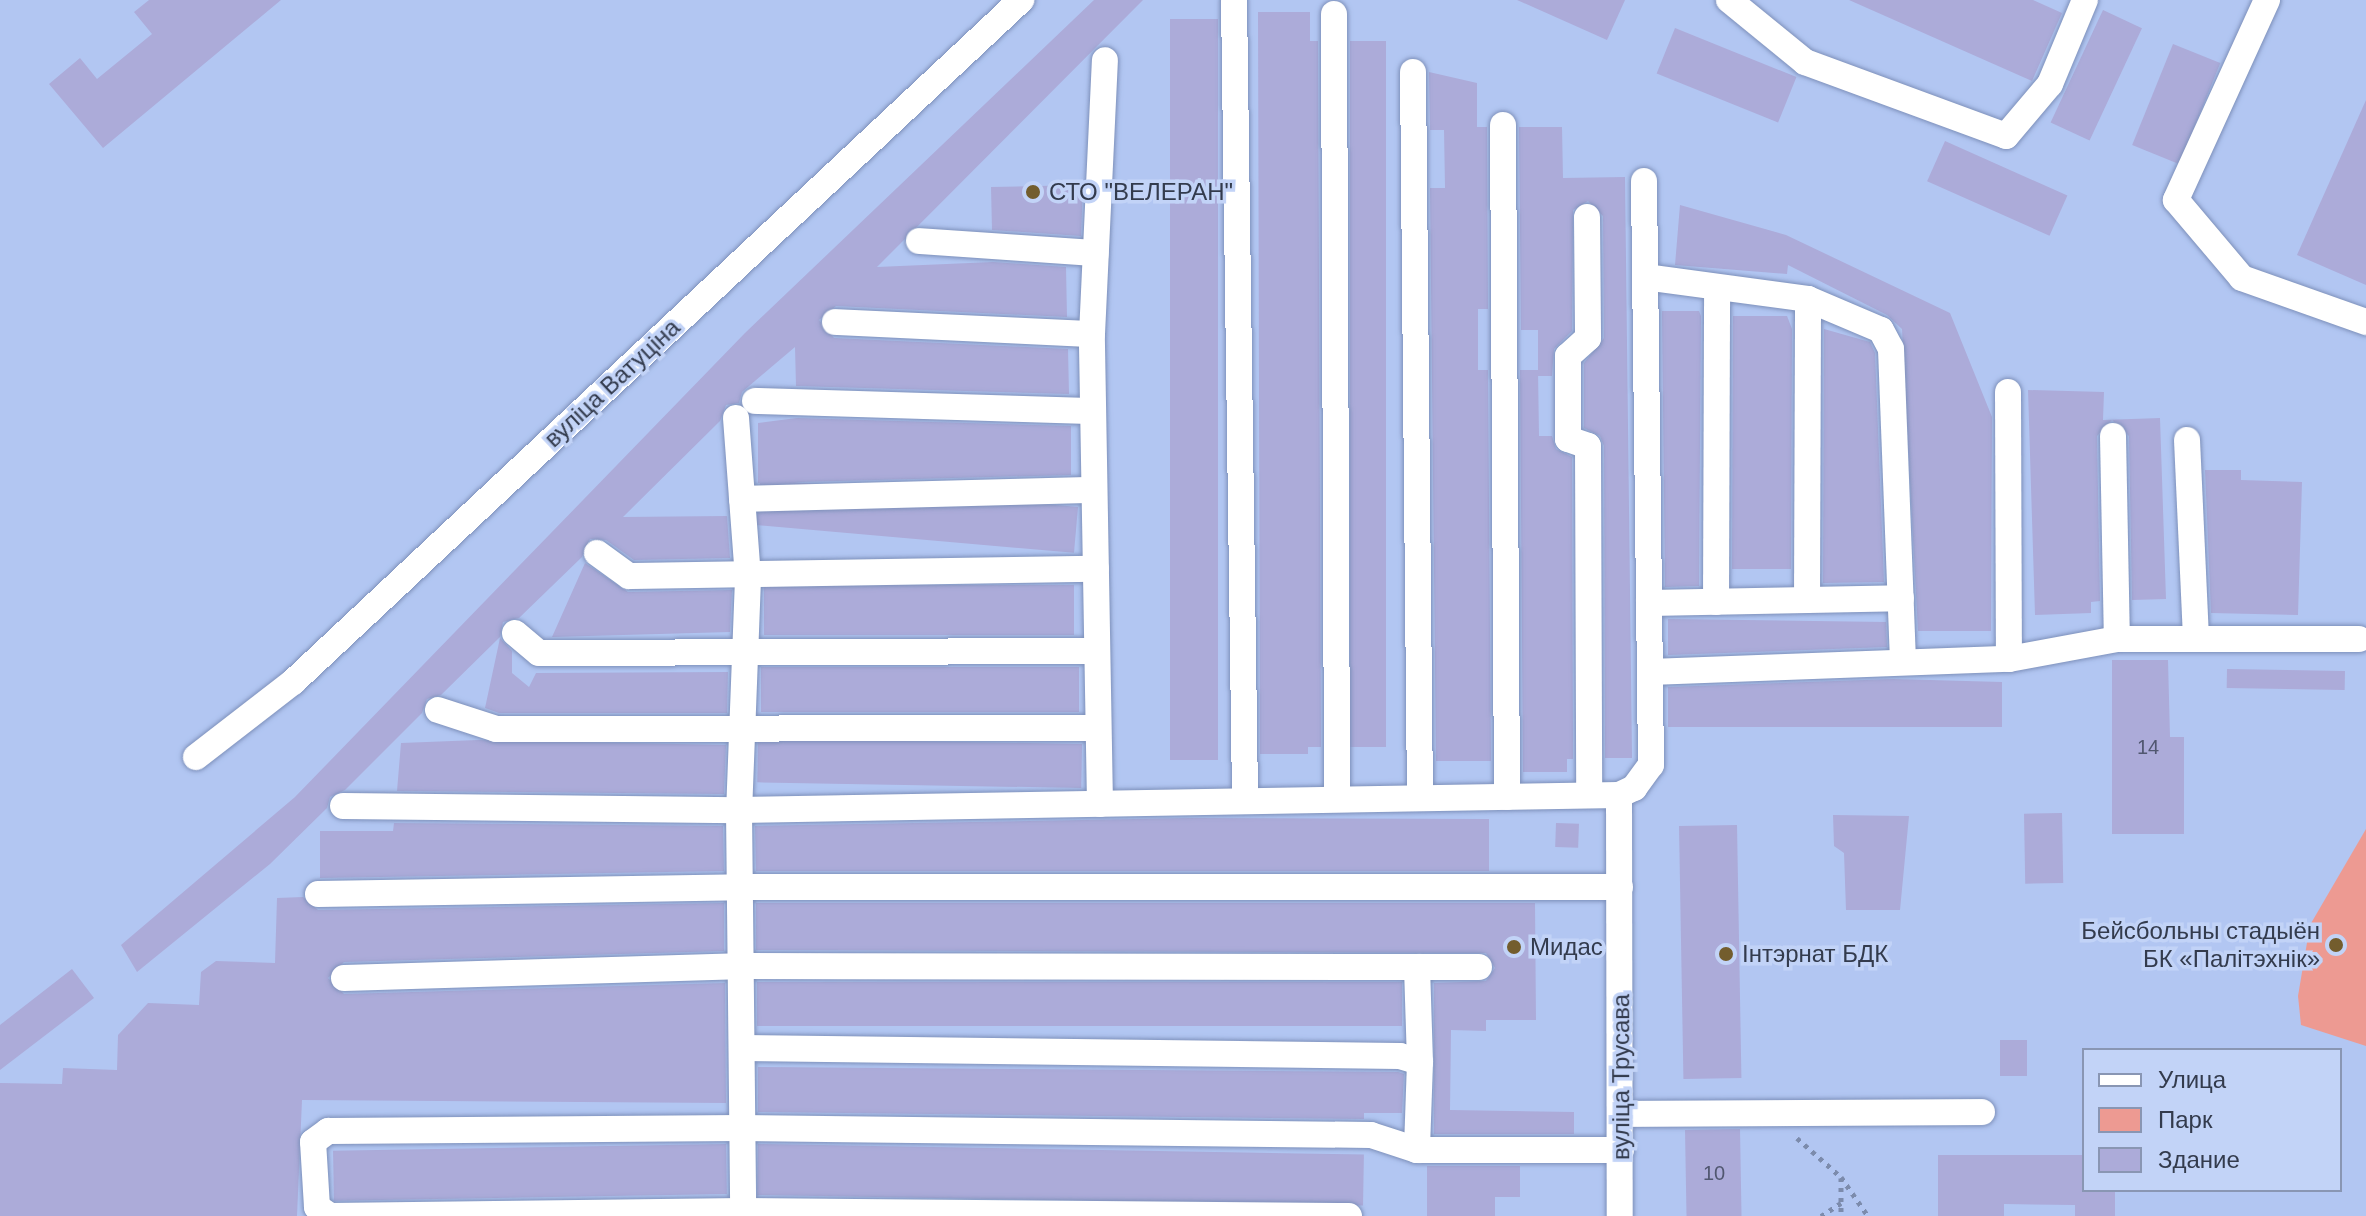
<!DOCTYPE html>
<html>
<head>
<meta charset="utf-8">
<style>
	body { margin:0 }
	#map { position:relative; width:2366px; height:1216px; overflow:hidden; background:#b2c6f2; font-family:Arial,sans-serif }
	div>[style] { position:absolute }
	.green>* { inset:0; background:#ed9a92 }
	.building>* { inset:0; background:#acabd9; transform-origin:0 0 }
	.path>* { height:5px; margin-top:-2.5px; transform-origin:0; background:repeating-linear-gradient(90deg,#7c8bac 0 4px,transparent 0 10px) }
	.roads { filter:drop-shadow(0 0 2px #7d90ba) drop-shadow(0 0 2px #7d90ba) }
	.minor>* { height:26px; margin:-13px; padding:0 13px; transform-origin:13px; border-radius:13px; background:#fff }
	.dots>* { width:22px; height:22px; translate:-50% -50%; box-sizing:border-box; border:4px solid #c2d3f7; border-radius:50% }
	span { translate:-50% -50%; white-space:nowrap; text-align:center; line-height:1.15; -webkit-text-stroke:7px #c2d3f7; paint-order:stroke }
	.number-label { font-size:20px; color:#515770 }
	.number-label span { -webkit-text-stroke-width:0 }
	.poi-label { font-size:24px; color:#333b4d }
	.left { translate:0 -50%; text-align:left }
	.right { translate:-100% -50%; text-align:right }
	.street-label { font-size:24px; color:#333b4d }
	.legend { position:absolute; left:2082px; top:1048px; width:260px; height:144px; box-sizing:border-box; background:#c2d3f7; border:2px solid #8996b3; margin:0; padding:10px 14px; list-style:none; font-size:24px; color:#333b4d }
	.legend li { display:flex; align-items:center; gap:16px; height:40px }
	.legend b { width:40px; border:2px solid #8996b3 }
</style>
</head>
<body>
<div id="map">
	<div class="green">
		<div style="clip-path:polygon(2366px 829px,2366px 1046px,2301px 1025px,2298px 996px,2310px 925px)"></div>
	</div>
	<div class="building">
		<div style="clip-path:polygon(149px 0,281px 0,103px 148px,49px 84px,80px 58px,97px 79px,152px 34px,134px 12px)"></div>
		<div style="clip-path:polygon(1094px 0,1143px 0,877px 267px,993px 262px,1066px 267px,1067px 317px,836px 306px,819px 320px,834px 338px,1068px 349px,1069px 394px,796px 386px,795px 347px,742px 392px,739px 403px,726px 405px,720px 421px,623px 517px,727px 516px,730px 558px,634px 560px,606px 540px,590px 539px,582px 557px,519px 618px,503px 622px,500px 637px,441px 695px,427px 699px,422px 713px,345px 790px,330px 797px,327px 808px,270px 864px,137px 972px,121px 945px,295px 797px,745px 333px)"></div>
		<div style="clip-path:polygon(1517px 0,1625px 0,1607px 40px)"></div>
		<div style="clip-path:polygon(1849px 0,2033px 0,2062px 13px,2032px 81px)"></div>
		<div style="left:2103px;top:10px;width:43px;height:124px;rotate:25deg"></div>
		<div style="clip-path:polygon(1258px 12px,1310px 12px,1310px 41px,1318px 41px,1321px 747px,1308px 747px,1308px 754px,1260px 754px)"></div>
		<div style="left:1170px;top:19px;width:48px;height:741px"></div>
		<div style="left:1675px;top:28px;width:131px;height:49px;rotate:22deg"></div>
		<div style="left:1350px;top:41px;width:36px;height:706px"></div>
		<div style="left:2173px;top:44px;width:51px;height:109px;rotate:22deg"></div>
		<div style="clip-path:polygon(1429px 72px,1477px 83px,1477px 127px,1487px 127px,1488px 309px,1478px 309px,1478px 370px,1488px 370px,1491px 761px,1436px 761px,1430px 188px,1445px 188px,1444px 130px,1430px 130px)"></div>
		<div style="clip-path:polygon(2366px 100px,2366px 285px,2297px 255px)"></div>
		<div style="clip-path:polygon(1519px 127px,1562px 127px,1563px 178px,1625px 177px,1632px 758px,1605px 758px,1604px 446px,1600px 436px,1584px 428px,1584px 363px,1604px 338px,1603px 216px,1588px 201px,1573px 210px,1572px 331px,1554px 349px,1552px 376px,1538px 376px,1538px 330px,1521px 330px)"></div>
		<div style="left:1945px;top:141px;width:134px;height:44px;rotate:24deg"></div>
		<div style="clip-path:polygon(1083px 185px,1081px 236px,992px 230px,991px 187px)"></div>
		<div style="clip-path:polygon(1680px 205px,1786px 235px,1950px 313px,1992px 417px,1991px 631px,1918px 631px,1902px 329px,1887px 315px,1788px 265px,1787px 274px,1675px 265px)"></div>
		<div style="clip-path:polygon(1662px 311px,1699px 311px,1701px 316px,1699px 586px,1665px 587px)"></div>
		<div style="clip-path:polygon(1733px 316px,1787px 316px,1792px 329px,1791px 569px,1732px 569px)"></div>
		<div style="clip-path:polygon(1824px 329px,1870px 342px,1875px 353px,1884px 582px,1823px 583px)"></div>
		<div style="clip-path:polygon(1520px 370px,1538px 370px,1539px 436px,1552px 436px,1556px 449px,1572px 457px,1573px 759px,1567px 759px,1567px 772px,1523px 772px)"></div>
		<div style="clip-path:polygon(2028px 390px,2104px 392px,2103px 420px,2160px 418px,2166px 599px,2132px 600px,2129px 436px,2112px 420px,2097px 436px,2100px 601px,2091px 602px,2091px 613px,2035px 615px)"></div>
		<div style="clip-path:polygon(797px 418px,1071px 426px,1071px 475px,758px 483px,758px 423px)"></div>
		<div style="clip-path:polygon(2205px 470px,2241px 470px,2241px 480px,2302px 482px,2298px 615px,2211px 613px)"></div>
		<div style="left:1078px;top:507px;width:46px;height:319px;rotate:95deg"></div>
		<div style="clip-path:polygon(585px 563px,628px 592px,732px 590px,730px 632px,552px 637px)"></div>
		<div style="left:1074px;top:585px;width:50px;height:310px;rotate:90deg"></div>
		<div style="clip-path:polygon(1668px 619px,1886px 622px,1887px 647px,1668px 655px)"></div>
		<div style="clip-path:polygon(500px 638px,512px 651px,512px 673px,529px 687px,536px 673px,728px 672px,727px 713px,499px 713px,485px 708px)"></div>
		<div style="clip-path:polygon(2112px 660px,2168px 660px,2170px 737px,2184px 737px,2184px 834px,2112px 834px)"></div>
		<div style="left:1079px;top:667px;width:45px;height:318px;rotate:90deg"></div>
		<div style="left:2227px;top:669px;width:118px;height:19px;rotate:1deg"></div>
		<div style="clip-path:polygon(1893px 679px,2002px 682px,2002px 727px,1668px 727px,1668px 687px)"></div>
		<div style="clip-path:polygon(478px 740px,726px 745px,724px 794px,397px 791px,401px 743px)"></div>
		<div style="left:1082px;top:744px;width:44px;height:324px;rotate:91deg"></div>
		<div style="left:2062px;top:813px;width:70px;height:38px;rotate:89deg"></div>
		<div style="clip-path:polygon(1833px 815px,1909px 816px,1900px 910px,1846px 910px,1844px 853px,1834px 846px)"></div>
		<div style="clip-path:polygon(1189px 818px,1489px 819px,1489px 871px,756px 871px,755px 826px)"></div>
		<div style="clip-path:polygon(394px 823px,723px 826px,724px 871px,320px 878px,320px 831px,393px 831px)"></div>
		<div style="left:1556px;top:823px;width:23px;height:24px;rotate:2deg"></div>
		<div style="left:1737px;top:825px;width:253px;height:58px;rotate:89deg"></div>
		<div style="clip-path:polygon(303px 897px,318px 910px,724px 903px,724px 951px,344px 962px,328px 978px,344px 994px,725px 983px,726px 1103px,302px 1100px,297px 1216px,0 1216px,0 1083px,62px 1084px,63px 1068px,117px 1070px,118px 1035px,148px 1003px,199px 1005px,201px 972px,216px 961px,275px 963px,277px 898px)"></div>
		<div style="clip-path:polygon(756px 903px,1535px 903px,1536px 1020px,1486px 1020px,1486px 1031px,1451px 1030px,1450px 1110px,1574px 1112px,1574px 1134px,1434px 1134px,1434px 983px,1486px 981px,1495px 968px,1486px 953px,756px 950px)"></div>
		<div style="clip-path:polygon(72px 969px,94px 998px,0 1070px,0 1025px)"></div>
		<div style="left:757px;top:982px;width:645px;height:44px"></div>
		<div style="left:2000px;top:1040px;width:27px;height:36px"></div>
		<div style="clip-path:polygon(758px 1067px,1398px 1072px,1404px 1074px,1402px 1113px,1364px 1113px,1364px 1119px,758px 1112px)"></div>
		<div style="left:1740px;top:1129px;width:87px;height:55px;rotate:89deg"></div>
		<div style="left:726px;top:1144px;width:50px;height:393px;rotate:89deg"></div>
		<div style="left:758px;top:1144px;width:606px;height:51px;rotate:1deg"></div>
		<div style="clip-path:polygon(1938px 1155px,2084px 1155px,2084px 1190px,2115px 1190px,2115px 1216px,2075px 1216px,2075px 1205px,2004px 1204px,2004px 1216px,1938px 1216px)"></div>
		<div style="clip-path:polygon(1427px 1166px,1520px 1166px,1520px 1197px,1495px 1197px,1495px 1216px,1427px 1216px)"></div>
	</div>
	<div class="path">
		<div style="left:1797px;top:1138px;width:59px;rotate:41.6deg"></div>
		<div style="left:1841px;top:1177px;width:47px;rotate:55.3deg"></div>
		<div style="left:1841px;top:1178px;width:38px;rotate:90deg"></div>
		<div style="left:1821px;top:1216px;width:24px;rotate:-33deg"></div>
	</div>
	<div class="roads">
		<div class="minor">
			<div style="left:1234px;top:0;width:801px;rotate:89.21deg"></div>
			<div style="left:1729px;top:0;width:98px;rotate:39.2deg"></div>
			<div style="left:1805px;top:62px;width:214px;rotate:20.2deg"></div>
			<div style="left:2006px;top:136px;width:68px;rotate:-49.8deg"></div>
			<div style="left:2050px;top:84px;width:91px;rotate:-67.4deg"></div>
			<div style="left:2267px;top:0;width:220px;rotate:114.5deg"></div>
			<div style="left:2176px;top:200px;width:102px;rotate:49.8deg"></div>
			<div style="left:2242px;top:278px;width:132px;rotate:19.5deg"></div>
			<div style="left:1334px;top:14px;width:785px;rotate:89.78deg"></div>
			<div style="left:1413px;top:72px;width:726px;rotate:89.45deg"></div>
			<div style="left:1503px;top:125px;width:672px;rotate:89.66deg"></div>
			<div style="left:1587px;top:217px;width:121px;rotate:89.5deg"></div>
			<div style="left:1588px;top:338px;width:27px;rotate:138deg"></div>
			<div style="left:1568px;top:356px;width:83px;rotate:90deg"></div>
			<div style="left:1568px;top:439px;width:21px;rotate:19deg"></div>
			<div style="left:1588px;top:446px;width:349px;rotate:89.8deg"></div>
			<div style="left:919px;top:241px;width:177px;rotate:3.9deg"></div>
			<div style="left:1645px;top:277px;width:164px;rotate:7.7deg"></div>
			<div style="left:1808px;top:299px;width:79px;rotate:23deg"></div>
			<div style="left:1881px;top:330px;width:21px;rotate:62deg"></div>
			<div style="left:1891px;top:349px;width:310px;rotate:87.8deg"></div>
			<div style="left:835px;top:322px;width:257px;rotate:2.7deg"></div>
			<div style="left:2008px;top:392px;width:267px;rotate:89.8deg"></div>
			<div style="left:755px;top:401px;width:338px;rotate:1.7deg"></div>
			<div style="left:736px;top:418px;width:161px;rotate:85.7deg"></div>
			<div style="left:748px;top:579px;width:231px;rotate:92.2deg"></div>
			<div style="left:739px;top:810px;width:406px;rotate:89.4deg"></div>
			<div style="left:2113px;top:436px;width:203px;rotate:88.9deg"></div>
			<div style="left:2187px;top:440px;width:197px;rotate:87.4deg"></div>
			<div style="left:742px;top:499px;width:352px;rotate:-1.5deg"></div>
			<div style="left:597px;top:553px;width:39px;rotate:36deg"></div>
			<div style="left:629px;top:576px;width:467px;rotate:-0.9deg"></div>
			<div style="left:1807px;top:600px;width:301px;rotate:-89.8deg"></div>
			<div style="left:1716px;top:602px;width:313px;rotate:-89.8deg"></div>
			<div style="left:1649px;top:603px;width:252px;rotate:-1.1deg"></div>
			<div style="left:515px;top:633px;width:31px;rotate:40deg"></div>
			<div style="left:539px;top:653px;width:558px;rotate:-0.21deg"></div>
			<div style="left:1650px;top:672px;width:359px;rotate:-2.1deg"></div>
			<div style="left:2009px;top:659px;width:110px;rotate:-10.5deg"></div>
			<div style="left:2117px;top:639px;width:242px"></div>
			<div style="left:438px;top:710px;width:61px;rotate:18.1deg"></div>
			<div style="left:496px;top:729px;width:602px;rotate:-0.1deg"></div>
			<div style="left:196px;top:757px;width:123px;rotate:-37.7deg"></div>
			<div style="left:293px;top:682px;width:998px;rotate:-43.13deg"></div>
			<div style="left:1619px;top:795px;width:421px;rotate:89.9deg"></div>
			<div style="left:1100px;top:804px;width:470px;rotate:-91deg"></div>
			<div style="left:1092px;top:334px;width:274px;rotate:-87.3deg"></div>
			<div style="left:343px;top:806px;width:396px;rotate:0.6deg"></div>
			<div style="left:739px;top:810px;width:880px;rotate:-0.98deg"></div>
			<div style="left:1619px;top:795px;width:17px;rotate:-25deg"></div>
			<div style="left:1634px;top:788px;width:29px;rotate:-54deg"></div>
			<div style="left:1651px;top:765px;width:584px;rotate:-90.69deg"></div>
			<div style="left:318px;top:894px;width:424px;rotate:-0.9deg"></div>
			<div style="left:742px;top:887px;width:878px"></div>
			<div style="left:1417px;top:967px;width:62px"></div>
			<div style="left:344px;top:978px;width:402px;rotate:-1.7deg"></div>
			<div style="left:746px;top:966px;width:671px;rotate:0.09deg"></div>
			<div style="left:1417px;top:967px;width:95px;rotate:88.2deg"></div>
			<div style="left:743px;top:1048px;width:657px;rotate:0.7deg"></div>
			<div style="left:1400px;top:1056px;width:21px;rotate:17deg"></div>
			<div style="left:1420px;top:1062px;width:88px;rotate:92deg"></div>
			<div style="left:1621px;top:1114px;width:361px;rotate:-0.3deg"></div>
			<div style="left:1349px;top:1216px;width:606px;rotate:-179.53deg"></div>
			<div style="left:743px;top:1211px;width:413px;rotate:179.3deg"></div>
			<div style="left:330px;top:1216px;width:16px;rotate:-145deg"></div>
			<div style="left:317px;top:1207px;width:65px;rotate:-93.5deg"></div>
			<div style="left:313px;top:1142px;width:19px;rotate:-36deg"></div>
			<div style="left:328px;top:1131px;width:413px;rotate:-0.4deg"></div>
			<div style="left:741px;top:1128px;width:630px;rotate:0.64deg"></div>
			<div style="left:1371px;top:1135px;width:48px;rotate:18.1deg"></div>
			<div style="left:1417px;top:1150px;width:204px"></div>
		</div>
	</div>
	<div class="dots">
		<div style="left:1033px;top:192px;background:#735d2d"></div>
		<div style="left:2336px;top:945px;background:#735d2d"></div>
		<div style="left:1514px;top:947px;background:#735d2d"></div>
		<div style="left:1726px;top:954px;background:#735d2d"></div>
	</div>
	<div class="number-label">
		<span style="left:2148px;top:747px">14</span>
		<span style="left:1714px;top:1173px">10</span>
	</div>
	<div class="poi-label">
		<span class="left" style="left:1049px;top:192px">СТО "ВЕЛЕРАН"</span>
		<span class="right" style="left:2320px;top:945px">Бейсбольны стадыён<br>БК «Палітэхнік»</span>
		<span class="left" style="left:1530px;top:947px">Мидас</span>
		<span class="left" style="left:1742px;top:954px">Інтэрнат БДК</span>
	</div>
	<div class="street-label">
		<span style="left:612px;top:383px;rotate:-43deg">вуліца Ватуціна</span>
		<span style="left:1621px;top:1077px;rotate:-90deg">вуліца Трусава</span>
	</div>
	<ul class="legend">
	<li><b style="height:10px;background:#fff"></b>Улица</li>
	<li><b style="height:22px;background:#ed9a92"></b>Парк</li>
	<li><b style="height:22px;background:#acabd9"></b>Здание</li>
	</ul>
</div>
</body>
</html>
